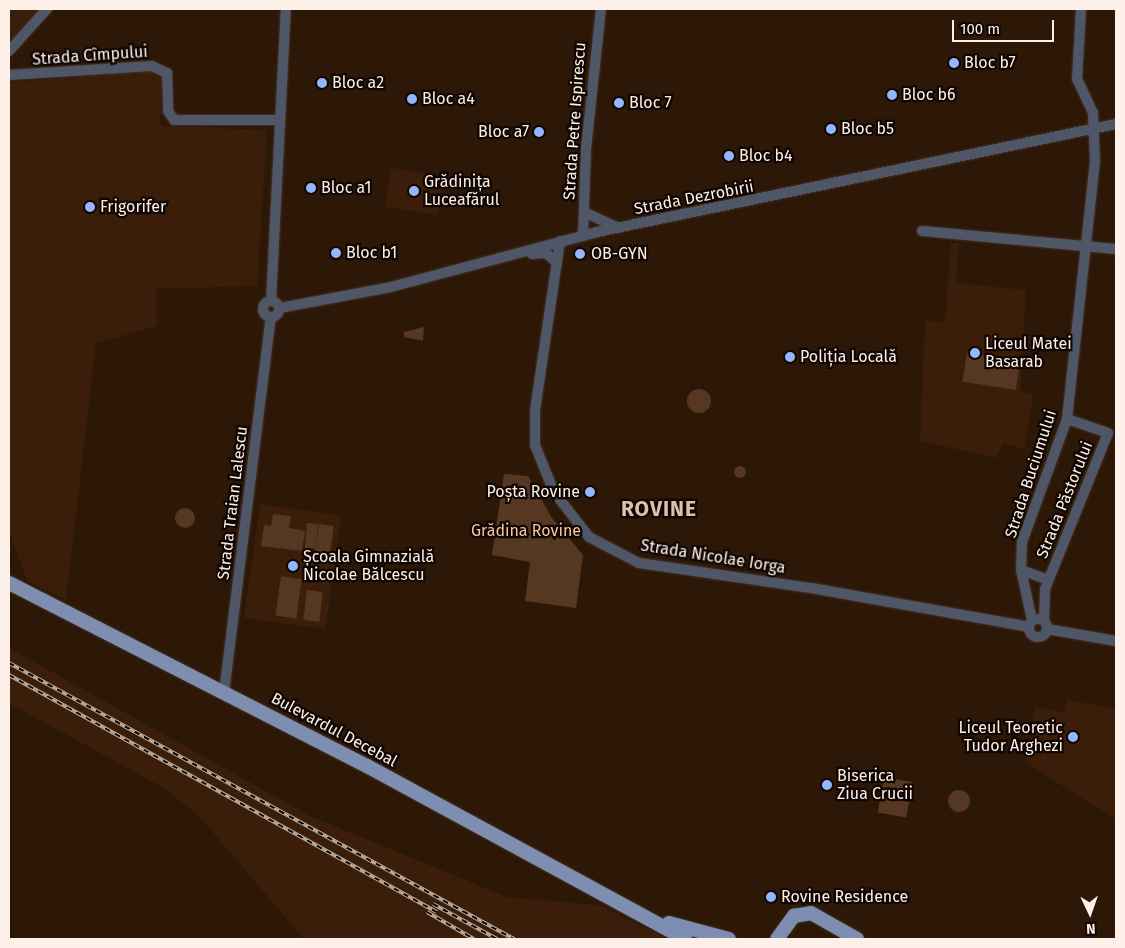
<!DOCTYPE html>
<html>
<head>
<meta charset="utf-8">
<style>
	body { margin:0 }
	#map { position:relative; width:1125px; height:948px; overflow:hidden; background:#2d1807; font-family:"Fira Sans",sans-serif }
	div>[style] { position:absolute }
	.built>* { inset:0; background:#3a1e09; transform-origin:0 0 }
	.green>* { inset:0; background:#563721; transform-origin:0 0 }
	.round { border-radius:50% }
	.roads { filter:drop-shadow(0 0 1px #463222) drop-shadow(0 0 1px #463222) }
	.tertiary>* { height:10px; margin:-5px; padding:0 5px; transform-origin:5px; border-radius:5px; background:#4e5667 }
	.tertiary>.ring { margin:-5px; padding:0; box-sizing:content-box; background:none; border:10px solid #4e5667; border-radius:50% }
	.primary>* { height:14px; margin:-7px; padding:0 7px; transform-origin:7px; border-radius:7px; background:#7e8eb1 }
	.rail>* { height:4px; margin-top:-2px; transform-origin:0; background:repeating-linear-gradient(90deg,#0f0602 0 5.5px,#beaea3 0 11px); box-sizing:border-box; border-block:1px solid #beaea3 }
	.dots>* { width:14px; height:14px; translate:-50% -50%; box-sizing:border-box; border:2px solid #0f0602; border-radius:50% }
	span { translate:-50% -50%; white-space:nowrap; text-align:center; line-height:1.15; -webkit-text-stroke:4.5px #0f0602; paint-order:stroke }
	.street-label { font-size:16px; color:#fdf0e8 }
	.poi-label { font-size:16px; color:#fdf0e8 }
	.left { translate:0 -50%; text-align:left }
	.right { translate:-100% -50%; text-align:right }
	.park-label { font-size:16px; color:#f7c3a0 }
	.district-label { font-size:21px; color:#ddbfab; font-weight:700; letter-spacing:1px }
	.frame { position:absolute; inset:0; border:10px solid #fdf0e8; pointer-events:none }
	.north { position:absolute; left:1065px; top:888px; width:50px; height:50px; -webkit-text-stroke:4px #0f0602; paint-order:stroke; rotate:177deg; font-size:14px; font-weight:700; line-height:20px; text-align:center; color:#fdf0e8 }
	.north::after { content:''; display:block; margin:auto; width:18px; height:22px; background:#fdf0e8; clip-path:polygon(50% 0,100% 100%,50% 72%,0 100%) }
	.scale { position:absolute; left:952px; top:20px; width:102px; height:22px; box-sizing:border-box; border:2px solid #fdf0e8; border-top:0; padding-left:6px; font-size:15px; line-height:18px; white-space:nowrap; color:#fdf0e8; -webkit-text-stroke:4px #0f0602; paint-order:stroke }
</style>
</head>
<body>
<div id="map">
	<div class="built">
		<div style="clip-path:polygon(9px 9px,42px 9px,9px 45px)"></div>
		<div style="clip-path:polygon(149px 71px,164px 74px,160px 126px,267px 130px,257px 286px,156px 289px,157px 326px,96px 343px,66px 600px,27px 581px,9px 532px,9px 83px)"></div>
		<div style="left:391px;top:168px;width:53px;height:39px;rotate:9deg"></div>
		<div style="clip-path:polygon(951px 243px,959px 243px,956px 283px,1026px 290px,1020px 391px,1033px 395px,1024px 449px,1003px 443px,996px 458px,920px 441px,925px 321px,945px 322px)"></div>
		<div style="left:260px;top:504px;width:82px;height:115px;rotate:8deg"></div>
		<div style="clip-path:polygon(9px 648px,310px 816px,507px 897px,598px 905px,668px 939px,304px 939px,199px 816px,164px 788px,9px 703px)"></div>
		<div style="clip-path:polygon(1067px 700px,1116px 709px,1116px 819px,1026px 763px,1035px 707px,1064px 712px)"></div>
	</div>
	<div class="green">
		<div style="clip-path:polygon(424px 327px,423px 341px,404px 337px,404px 332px)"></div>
		<div style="left:967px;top:353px;width:54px;height:29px;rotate:9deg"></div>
		<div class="round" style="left:687px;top:389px;width:24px;height:24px"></div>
		<div class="round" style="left:734px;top:466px;width:12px;height:12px"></div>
		<div style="clip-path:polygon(504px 474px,528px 476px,552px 518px,583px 555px,576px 608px,525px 601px,530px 562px,492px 555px)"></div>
		<div class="round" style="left:175px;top:508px;width:20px;height:20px"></div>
		<div style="clip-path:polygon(273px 514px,291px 516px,289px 528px,305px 531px,302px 551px,261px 546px,264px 525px,271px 526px)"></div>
		<div style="left:307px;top:523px;width:11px;height:25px;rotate:5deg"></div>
		<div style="left:319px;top:524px;width:15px;height:29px;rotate:8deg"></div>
		<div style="left:281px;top:576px;width:21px;height:40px;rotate:8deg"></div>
		<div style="left:307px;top:590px;width:16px;height:30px;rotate:7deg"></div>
		<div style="left:884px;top:777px;width:29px;height:36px;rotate:10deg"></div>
		<div class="round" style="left:948px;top:790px;width:22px;height:22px"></div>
	</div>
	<div class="roads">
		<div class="tertiary">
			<div style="left:9px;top:51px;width:57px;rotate:-47.9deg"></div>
			<div style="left:9px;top:75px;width:143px;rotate:-3.6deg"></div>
			<div style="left:152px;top:66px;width:17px;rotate:25deg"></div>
			<div style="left:167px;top:73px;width:38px;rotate:88deg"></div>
			<div style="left:168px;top:111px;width:11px;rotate:56deg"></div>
			<div style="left:174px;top:120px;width:104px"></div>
			<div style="left:584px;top:212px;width:38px;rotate:25deg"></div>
			<div style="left:922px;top:231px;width:195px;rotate:5.3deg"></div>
			<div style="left:583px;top:236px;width:87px;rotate:-88deg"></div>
			<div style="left:586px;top:149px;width:141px;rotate:-83.9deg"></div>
			<div style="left:560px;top:241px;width:171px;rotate:98.4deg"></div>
			<div style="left:535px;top:410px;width:35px;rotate:90deg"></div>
			<div style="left:535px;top:445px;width:51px;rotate:68deg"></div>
			<div style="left:554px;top:492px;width:57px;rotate:52.1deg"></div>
			<div style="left:589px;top:537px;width:56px;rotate:27.5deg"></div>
			<div style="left:639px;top:563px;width:174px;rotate:8.3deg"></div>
			<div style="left:811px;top:588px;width:221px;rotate:10.1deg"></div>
			<div style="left:532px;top:254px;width:14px;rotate:-4deg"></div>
			<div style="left:546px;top:253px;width:15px;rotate:42deg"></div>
			<div class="ring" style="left:263px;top:301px;width:6px;height:6px"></div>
			<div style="left:271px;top:301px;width:292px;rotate:-87.1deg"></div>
			<div style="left:280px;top:308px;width:113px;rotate:-10.7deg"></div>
			<div style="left:391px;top:287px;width:213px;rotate:-14.9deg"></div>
			<div style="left:597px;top:232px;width:530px;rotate:-11.76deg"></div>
			<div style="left:1021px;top:570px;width:29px;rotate:20deg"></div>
			<div class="ring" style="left:1029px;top:619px;width:8px;height:8px"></div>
			<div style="left:1032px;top:620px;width:51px;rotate:-102.4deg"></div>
			<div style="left:1021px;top:570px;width:28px;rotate:-88deg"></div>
			<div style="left:1022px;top:542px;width:131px;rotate:-69.9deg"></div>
			<div style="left:1067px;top:419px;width:260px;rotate:-83.8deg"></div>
			<div style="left:1095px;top:161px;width:48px;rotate:-92.4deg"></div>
			<div style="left:1093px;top:113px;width:38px;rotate:-115deg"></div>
			<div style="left:1077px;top:79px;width:70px;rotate:-86.7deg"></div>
			<div style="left:1044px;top:620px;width:31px;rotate:-88deg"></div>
			<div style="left:1045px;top:589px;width:168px;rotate:-68deg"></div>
			<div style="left:1108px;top:433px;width:43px;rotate:-161.1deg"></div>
			<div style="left:1047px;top:629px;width:70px;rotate:9.9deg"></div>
			<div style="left:224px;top:693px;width:378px;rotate:-82.9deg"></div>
		</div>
		<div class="primary">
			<div style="left:9px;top:583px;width:402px;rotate:27.1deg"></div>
			<div style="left:367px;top:766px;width:362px;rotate:28.5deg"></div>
			<div style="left:669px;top:923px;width:62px;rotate:14.9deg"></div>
			<div style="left:777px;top:939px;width:29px;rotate:-54deg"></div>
			<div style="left:794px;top:916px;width:17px;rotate:-10deg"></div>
			<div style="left:811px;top:913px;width:53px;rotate:29.5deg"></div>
		</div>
	</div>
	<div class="rail">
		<div style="left:9px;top:663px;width:576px;rotate:28.66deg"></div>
		<div style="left:9px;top:675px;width:489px;rotate:29deg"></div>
		<div style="left:433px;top:904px;width:73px;rotate:28.7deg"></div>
		<div style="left:427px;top:912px;width:54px;rotate:29.9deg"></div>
	</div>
	<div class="dots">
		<div style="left:954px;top:63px;background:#95b6fd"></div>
		<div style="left:322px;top:83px;background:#95b6fd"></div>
		<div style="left:892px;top:95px;background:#95b6fd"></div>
		<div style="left:412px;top:99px;background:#95b6fd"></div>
		<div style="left:619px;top:103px;background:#95b6fd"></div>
		<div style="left:831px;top:129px;background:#95b6fd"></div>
		<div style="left:539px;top:132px;background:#95b6fd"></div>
		<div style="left:729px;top:156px;background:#95b6fd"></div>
		<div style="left:311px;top:188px;background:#95b6fd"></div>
		<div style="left:414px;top:191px;background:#95b6fd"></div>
		<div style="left:90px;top:207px;background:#95b6fd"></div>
		<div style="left:336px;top:253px;background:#95b6fd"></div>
		<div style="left:580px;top:254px;background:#95b6fd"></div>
		<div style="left:975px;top:353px;background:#95b6fd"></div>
		<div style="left:790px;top:357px;background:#95b6fd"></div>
		<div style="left:590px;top:492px;background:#95b6fd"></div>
		<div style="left:293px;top:566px;background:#95b6fd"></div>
		<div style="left:1073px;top:737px;background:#95b6fd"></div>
		<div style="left:827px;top:785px;background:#95b6fd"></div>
		<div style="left:771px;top:897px;background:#95b6fd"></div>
	</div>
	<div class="street-label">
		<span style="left:90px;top:56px;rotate:-4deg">Strada Cîmpului</span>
		<span style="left:575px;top:121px;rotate:-86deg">Strada Petre Ispirescu</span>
		<span style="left:694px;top:198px;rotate:-11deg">Strada Dezrobirii</span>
		<span style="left:1031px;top:474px;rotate:-72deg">Strada Buciumului</span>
		<span style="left:1065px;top:500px;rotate:-68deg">Strada Păstorului</span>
		<span style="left:233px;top:503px;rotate:-83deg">Strada Traian Lalescu</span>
		<span style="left:713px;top:557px;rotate:9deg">Strada Nicolae Iorga</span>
		<span style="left:334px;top:730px;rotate:28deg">Bulevardul Decebal</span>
	</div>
	<div class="poi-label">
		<span class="left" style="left:964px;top:63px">Bloc b7</span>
		<span class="left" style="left:332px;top:83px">Bloc a2</span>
		<span class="left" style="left:902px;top:95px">Bloc b6</span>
		<span class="left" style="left:422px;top:99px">Bloc a4</span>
		<span class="left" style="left:629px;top:103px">Bloc 7</span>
		<span class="left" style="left:841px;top:129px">Bloc b5</span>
		<span class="right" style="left:529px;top:132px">Bloc a7</span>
		<span class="left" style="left:739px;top:156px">Bloc b4</span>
		<span class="left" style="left:424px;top:191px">Grădinița<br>Luceafărul</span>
		<span class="left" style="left:321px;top:188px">Bloc a1</span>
		<span class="left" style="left:100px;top:207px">Frigorifer</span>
		<span class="left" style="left:346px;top:253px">Bloc b1</span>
		<span class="left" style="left:591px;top:254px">OB-GYN</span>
		<span class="left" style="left:985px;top:353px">Liceul Matei<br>Basarab</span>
		<span class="left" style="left:800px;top:357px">Poliția Locală</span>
		<span class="right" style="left:580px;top:492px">Poșta Rovine</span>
		<span class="left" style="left:303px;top:566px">Școala Gimnazială<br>Nicolae Bălcescu</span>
		<span class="right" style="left:1063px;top:737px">Liceul Teoretic<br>Tudor Arghezi</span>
		<span class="left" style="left:837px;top:785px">Biserica<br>Ziua Crucii</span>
		<span class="left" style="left:781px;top:897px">Rovine Residence</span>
	</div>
	<div class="park-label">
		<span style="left:526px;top:531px">Grădina Rovine</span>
	</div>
	<div class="district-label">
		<span style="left:659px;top:509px">ROVINE</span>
	</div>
	<div class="frame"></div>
	<div class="north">N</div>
	<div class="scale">100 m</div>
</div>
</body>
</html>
